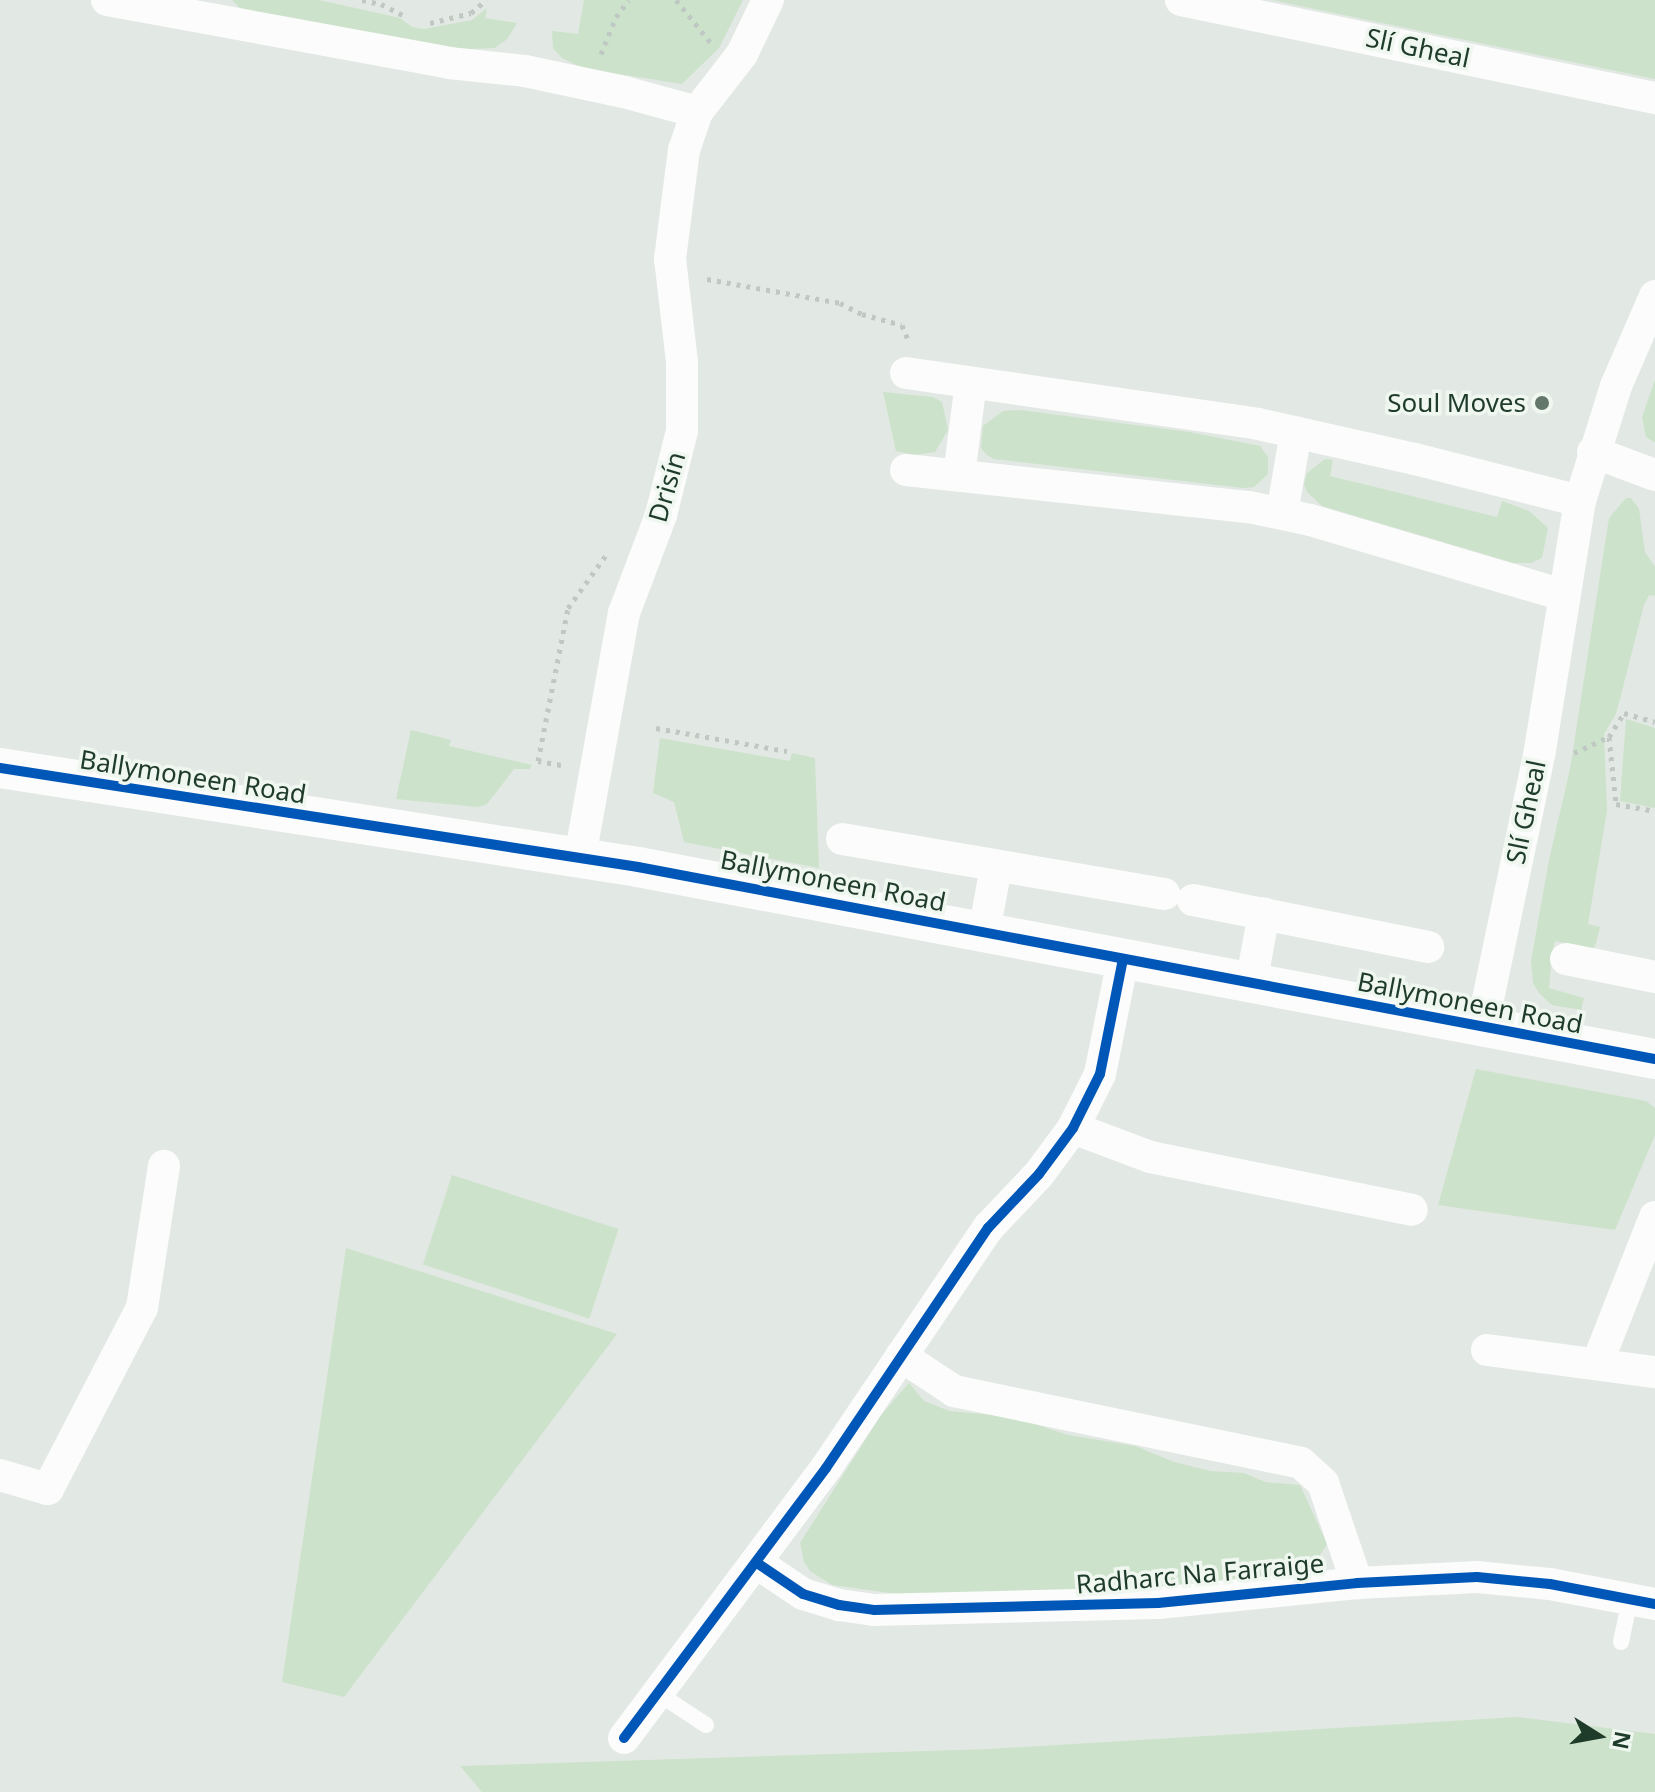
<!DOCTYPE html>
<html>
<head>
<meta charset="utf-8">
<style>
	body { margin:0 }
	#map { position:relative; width:1655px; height:1792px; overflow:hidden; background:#e2e8e3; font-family:"Noto Sans",sans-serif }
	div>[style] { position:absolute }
	.green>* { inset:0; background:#cce2ca; transform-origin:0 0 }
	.path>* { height:5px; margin-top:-2.5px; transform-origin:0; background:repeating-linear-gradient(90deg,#bfc8c2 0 4px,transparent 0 10px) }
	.service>* { height:16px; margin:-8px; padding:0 8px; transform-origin:8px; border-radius:8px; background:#fbfcfb }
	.minor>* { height:32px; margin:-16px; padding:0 16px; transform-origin:16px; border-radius:16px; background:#fbfcfb }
	.tertiary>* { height:40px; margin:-20px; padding:0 20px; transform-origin:20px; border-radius:20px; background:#fbfcfb }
	.cycleway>* { height:10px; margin:-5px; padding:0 5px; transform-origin:5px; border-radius:5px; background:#0057b8 }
	.dots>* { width:22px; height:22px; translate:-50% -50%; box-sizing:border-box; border:4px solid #eff7f0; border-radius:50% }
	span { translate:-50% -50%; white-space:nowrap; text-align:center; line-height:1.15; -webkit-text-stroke:7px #eff7f0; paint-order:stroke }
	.street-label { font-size:26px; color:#1f3b29 }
	.poi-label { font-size:26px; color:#1f3b29 }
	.right { translate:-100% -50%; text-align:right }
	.north { position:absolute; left:1559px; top:1696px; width:80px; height:80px; -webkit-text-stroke:6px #eff7f0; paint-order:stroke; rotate:101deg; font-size:22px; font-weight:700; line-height:32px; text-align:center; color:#1f3b29 }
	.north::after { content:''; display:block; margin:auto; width:28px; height:36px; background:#1f3b29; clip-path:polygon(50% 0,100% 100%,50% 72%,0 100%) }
</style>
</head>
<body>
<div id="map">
	<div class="green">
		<div style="clip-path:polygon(232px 0,319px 0,400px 18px,412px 27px,424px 29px,472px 20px,487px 8px,485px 18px,517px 23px,507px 39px,495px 48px,446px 50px,245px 13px)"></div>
		<div style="clip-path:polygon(584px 0,743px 0,719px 48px,682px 84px,582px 68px,562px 58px,553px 48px,552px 31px,578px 34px)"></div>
		<div style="clip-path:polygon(1272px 0,1655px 0,1655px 79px,1329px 12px)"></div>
		<div style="clip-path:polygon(1655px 380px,1655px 442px,1654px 442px,1646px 437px,1642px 417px)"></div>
		<div style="clip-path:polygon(883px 392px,933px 397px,942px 402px,948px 430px,935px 452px,914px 455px,896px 451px)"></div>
		<div style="clip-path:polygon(1020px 410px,1189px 432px,1260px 446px,1268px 457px,1268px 474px,1254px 487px,1243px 488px,994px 459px,987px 455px,981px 448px,983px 426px,1003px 411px)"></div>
		<div style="clip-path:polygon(1325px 459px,1333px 460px,1330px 476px,1497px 517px,1502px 501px,1529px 511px,1548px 528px,1542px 558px,1531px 563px,1514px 563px,1322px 506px,1307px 492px,1304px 484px,1307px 473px)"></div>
		<div style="clip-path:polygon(1626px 498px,1631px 498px,1639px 509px,1645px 552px,1655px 567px,1655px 596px,1649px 595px,1644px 605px,1616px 714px,1604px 734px,1607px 811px,1588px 924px,1600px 927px,1596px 943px,1593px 949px,1555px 941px,1552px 953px,1549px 988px,1584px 998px,1581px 1010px,1552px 1005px,1539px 993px,1533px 983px,1531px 961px,1549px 860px,1570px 769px,1609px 518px)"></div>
		<div style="clip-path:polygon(1626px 719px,1655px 728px,1655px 808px,1620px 801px)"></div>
		<div style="clip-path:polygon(411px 730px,451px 740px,449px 746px,532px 765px,530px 769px,514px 769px,487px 804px,478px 807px,396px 799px)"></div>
		<div style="clip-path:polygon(660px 738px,790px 761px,792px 753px,815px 758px,819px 868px,684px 842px,674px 802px,653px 793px)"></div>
		<div style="clip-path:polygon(1476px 1069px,1646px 1101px,1655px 1108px,1655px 1135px,1615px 1230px,1438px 1205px)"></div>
		<div style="left:452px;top:1175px;width:175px;height:94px;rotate:18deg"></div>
		<div style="clip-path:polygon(346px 1248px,617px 1334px,344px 1697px,282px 1682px)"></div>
		<div style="clip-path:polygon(909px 1383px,924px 1401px,949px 1411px,1014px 1417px,1068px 1435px,1135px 1446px,1174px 1462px,1210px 1471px,1244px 1473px,1265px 1482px,1300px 1485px,1327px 1544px,1310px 1571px,1298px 1575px,1216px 1584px,1116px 1590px,898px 1594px,832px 1585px,810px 1571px,804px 1562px,800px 1543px,881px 1415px)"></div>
		<div style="clip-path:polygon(1517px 1717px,1655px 1734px,1655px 1792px,482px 1792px,460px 1766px,990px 1749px)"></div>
	</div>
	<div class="path">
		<div style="left:362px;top:0;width:19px;rotate:12deg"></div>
		<div style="left:381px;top:4px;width:28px;rotate:27deg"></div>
		<div style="left:676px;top:0;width:55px;rotate:50.9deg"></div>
		<div style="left:430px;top:23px;width:42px;rotate:-13.7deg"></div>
		<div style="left:471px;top:13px;width:20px;rotate:-41deg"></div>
		<div style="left:601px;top:54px;width:40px;rotate:-68deg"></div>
		<div style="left:616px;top:17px;width:21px;rotate:-53deg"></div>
		<div style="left:707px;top:279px;width:135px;rotate:10.2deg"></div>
		<div style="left:840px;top:303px;width:25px;rotate:27deg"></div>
		<div style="left:862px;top:314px;width:41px;rotate:15.4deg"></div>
		<div style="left:902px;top:325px;width:16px;rotate:68deg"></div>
		<div style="left:656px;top:728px;width:133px;rotate:10deg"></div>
		<div style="left:1609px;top:737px;width:67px;rotate:84deg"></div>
		<div style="left:1616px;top:804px;width:40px;rotate:10deg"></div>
		<div style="left:1574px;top:753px;width:38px;rotate:-25deg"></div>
		<div style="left:1609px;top:737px;width:28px;rotate:-58deg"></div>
		<div style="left:1624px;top:713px;width:32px;rotate:16deg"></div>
		<div style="left:561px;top:765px;width:23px;rotate:-170deg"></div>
		<div style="left:538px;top:761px;width:156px;rotate:-78.9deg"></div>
		<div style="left:568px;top:608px;width:70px;rotate:-54.3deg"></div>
	</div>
	<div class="service">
		<div style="left:1621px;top:1642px;width:44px;rotate:-78.2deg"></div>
		<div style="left:656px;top:1692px;width:60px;rotate:33.4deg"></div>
	</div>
	<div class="minor">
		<div style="left:107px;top:0;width:348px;rotate:10.4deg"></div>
		<div style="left:449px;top:63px;width:76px;rotate:6deg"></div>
		<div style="left:525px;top:71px;width:101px;rotate:12deg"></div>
		<div style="left:624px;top:92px;width:76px;rotate:15.3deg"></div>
		<div style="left:1181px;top:0;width:484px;rotate:11.7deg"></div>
		<div style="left:906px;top:373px;width:356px;rotate:8.2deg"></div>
		<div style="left:1258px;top:424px;width:161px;rotate:12.6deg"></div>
		<div style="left:1415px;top:459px;width:170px;rotate:14.3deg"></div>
		<div style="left:1593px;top:452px;width:66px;rotate:20.4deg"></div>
		<div style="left:906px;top:470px;width:345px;rotate:6.2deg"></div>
		<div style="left:1249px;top:507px;width:62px;rotate:12deg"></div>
		<div style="left:1310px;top:520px;width:264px;rotate:16.5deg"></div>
		<div style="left:959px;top:475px;width:93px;rotate:-82.6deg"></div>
		<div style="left:1282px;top:513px;width:82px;rotate:-80.2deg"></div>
		<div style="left:842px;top:839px;width:327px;rotate:9.7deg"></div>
		<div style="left:580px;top:857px;width:248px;rotate:-79.8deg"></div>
		<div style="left:624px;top:613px;width:105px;rotate:-69.3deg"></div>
		<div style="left:661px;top:515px;width:87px;rotate:-76deg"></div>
		<div style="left:682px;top:431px;width:69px;rotate:-90deg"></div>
		<div style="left:682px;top:362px;width:104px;rotate:-96.6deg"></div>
		<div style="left:670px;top:259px;width:110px;rotate:-82.7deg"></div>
		<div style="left:684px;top:150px;width:40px;rotate:-71.1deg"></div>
		<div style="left:697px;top:112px;width:73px;rotate:-52.2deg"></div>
		<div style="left:742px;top:54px;width:60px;rotate:-64.3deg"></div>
		<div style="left:1193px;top:900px;width:240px;rotate:11.3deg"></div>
		<div style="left:984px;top:932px;width:66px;rotate:-79.5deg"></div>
		<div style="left:1566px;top:959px;width:91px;rotate:11.4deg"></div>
		<div style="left:1251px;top:984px;width:72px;rotate:-79.6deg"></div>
		<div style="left:1482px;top:1028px;width:284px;rotate:-78.2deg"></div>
		<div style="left:1540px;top:750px;width:252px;rotate:-80.9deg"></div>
		<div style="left:1580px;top:501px;width:121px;rotate:-72.6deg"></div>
		<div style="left:1616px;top:386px;width:98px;rotate:-66.6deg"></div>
		<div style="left:1073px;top:1128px;width:82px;rotate:20.6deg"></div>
		<div style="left:1150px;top:1157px;width:267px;rotate:11.4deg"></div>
		<div style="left:1487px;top:1350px;width:169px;rotate:7.5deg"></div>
		<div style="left:901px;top:1356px;width:64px;rotate:33.4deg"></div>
		<div style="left:954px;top:1391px;width:354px;rotate:11.7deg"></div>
		<div style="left:1301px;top:1463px;width:30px;rotate:42deg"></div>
		<div style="left:1323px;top:1483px;width:106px;rotate:71.2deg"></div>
		<div style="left:1597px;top:1364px;width:158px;rotate:-68.5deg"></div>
		<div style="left:0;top:1475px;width:50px;rotate:16.3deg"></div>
		<div style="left:48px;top:1489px;width:204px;rotate:-62.6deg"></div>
		<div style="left:142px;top:1308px;width:144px;rotate:-81.2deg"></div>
		<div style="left:757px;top:1563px;width:55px;rotate:34deg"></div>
		<div style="left:803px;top:1594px;width:38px;rotate:17deg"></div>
		<div style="left:839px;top:1605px;width:35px;rotate:8deg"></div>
		<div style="left:874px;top:1610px;width:284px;rotate:-1.4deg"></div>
		<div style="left:1158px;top:1603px;width:200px;rotate:-5.7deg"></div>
		<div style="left:1357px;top:1583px;width:120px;rotate:-2.9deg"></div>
		<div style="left:1477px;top:1577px;width:73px;rotate:5.5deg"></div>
		<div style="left:1550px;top:1584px;width:107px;rotate:10.8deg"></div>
		<div style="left:624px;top:1738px;width:337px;rotate:-53.2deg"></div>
		<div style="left:826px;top:1468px;width:290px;rotate:-56deg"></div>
		<div style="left:988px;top:1228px;width:74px;rotate:-46.6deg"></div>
		<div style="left:1039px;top:1174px;width:57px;rotate:-53.5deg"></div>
		<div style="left:1073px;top:1128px;width:60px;rotate:-63.4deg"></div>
		<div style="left:1100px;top:1074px;width:117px;rotate:-78.7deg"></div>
	</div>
	<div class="tertiary">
		<div style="left:0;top:768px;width:646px;rotate:8.82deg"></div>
		<div style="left:638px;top:867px;width:1035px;rotate:10.69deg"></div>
	</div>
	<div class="cycleway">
		<div style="left:0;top:768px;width:646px;rotate:8.82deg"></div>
		<div style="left:638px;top:867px;width:1035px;rotate:10.69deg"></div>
		<div style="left:757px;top:1563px;width:55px;rotate:34deg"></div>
		<div style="left:803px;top:1594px;width:38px;rotate:17deg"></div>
		<div style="left:839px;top:1605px;width:35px;rotate:8deg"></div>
		<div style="left:874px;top:1610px;width:284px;rotate:-1.4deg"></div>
		<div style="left:1158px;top:1603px;width:200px;rotate:-5.7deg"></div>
		<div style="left:1357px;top:1583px;width:120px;rotate:-2.9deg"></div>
		<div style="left:1477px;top:1577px;width:73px;rotate:5.5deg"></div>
		<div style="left:1550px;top:1584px;width:107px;rotate:10.8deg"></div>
		<div style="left:624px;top:1738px;width:337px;rotate:-53.2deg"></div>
		<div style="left:826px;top:1468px;width:290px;rotate:-56deg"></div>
		<div style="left:988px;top:1228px;width:74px;rotate:-46.6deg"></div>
		<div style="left:1039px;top:1174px;width:57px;rotate:-53.5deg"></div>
		<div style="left:1073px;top:1128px;width:60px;rotate:-63.4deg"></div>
		<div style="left:1100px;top:1074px;width:117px;rotate:-78.7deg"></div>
	</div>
	<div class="dots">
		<div style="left:1542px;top:403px;background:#63786a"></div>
	</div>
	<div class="street-label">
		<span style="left:1418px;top:48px;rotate:12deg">Slí Gheal</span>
		<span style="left:667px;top:487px;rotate:-74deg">Drisín</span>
		<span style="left:193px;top:777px;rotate:9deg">Ballymoneen Road</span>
		<span style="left:1526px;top:812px;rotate:-78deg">Slí Gheal</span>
		<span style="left:833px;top:881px;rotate:11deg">Ballymoneen Road</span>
		<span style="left:1470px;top:1003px;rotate:11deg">Ballymoneen Road</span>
		<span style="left:1200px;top:1574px;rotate:-5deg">Radharc Na Farraige</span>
	</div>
	<div class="poi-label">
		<span class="right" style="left:1526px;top:403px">Soul Moves</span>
	</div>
	<div class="north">N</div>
</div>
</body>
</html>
